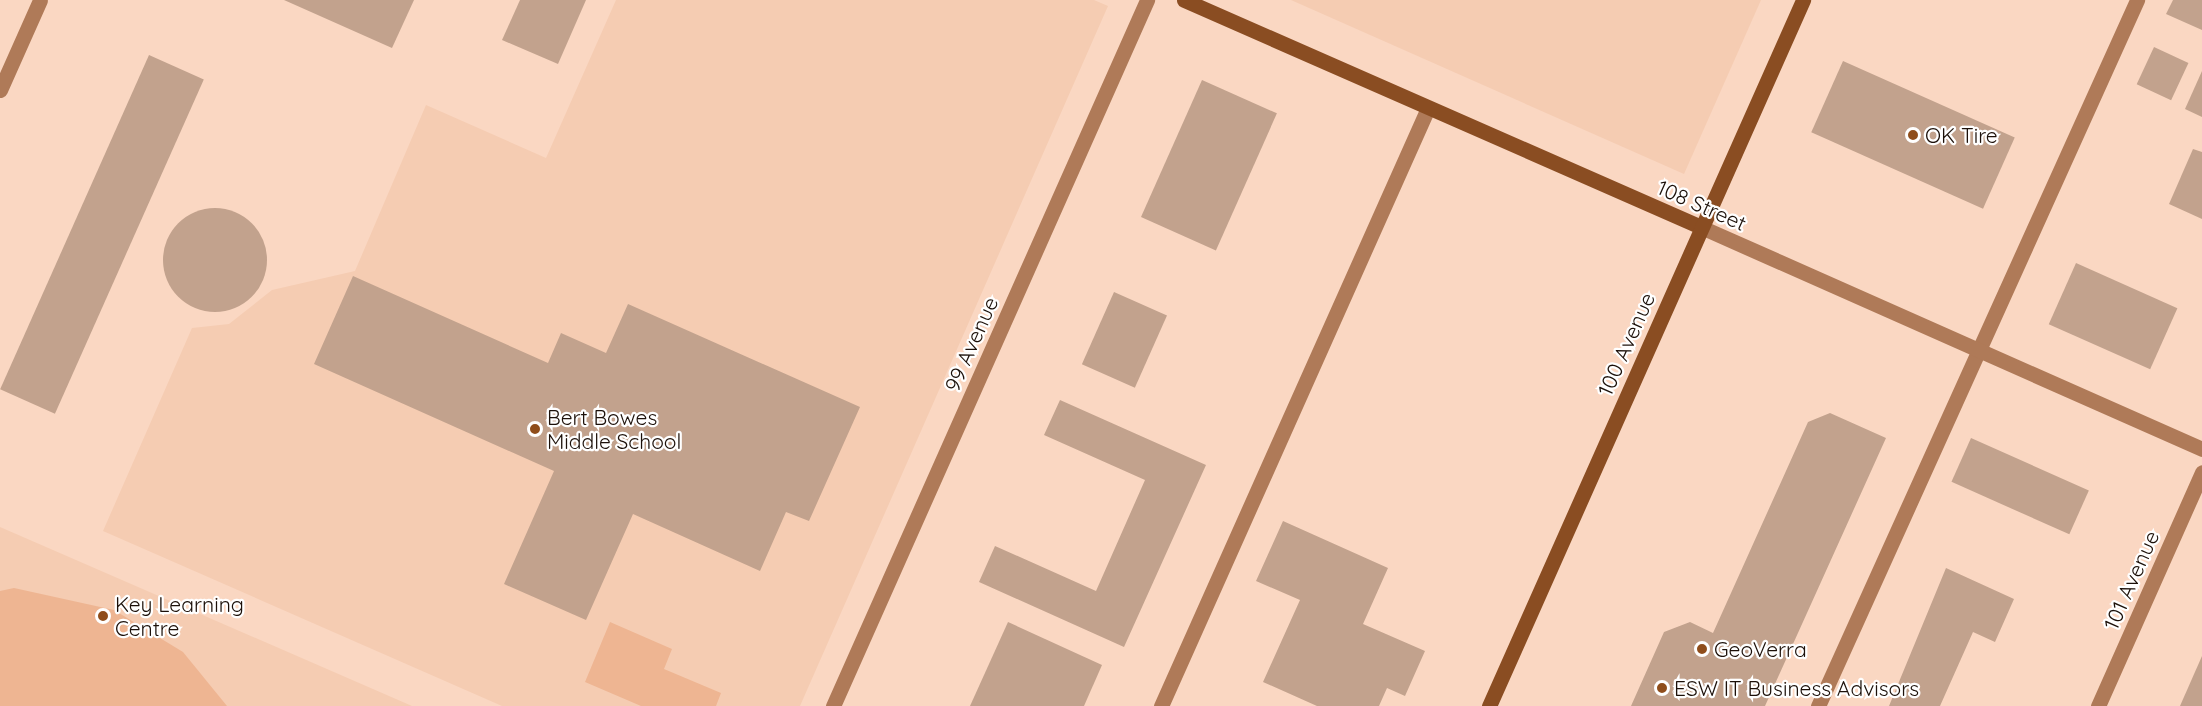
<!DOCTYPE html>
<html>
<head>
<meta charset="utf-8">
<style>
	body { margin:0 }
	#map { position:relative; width:2202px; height:706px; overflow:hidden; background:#fad7c2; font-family:Quicksand,sans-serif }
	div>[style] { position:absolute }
	.built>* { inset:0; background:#f5ccb2 }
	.green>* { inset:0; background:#eeb592 }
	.building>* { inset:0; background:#c2a28d; transform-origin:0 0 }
	.round { border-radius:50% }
	.lane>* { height:15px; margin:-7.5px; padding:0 7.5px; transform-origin:7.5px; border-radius:7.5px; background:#af7a58 }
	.street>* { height:15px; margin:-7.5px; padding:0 7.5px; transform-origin:7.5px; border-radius:7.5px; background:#af7a58 }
	.secondary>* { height:15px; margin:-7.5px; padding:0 7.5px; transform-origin:7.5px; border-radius:7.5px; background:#8a4d22 }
	.dots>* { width:16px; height:16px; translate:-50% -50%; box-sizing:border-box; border:3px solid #fff; border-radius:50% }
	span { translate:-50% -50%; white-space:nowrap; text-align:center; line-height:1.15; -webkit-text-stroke:4.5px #fff; paint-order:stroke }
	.poi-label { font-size:21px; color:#1c1009 }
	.left { translate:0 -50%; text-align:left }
	.street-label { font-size:21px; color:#1c1009 }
</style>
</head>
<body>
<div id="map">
	<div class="built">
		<div style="clip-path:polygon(616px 0,1094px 0,1108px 6px,800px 706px,502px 706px,103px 531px,192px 328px,229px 324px,272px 290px,355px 271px,426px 105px,546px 158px)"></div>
		<div style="clip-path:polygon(1291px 0,1761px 0,1684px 174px)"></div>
		<div style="clip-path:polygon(0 527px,412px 706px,0 706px)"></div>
	</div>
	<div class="green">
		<div style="clip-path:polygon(14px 588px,114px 610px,183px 652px,227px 706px,0 706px,0 591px)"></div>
		<div style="clip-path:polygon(610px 622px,672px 649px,664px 669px,721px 693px,716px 706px,641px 706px,585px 682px)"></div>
	</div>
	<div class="building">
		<div style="clip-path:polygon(284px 0,414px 0,392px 48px)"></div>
		<div style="clip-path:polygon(520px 0,586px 0,558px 64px,502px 40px)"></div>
		<div style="clip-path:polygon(2173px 0,2202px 0,2202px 30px,2166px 14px)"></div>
		<div style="left:2154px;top:47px;width:38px;height:41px;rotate:25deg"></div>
		<div style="left:149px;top:55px;width:60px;height:366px;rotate:24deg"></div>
		<div style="left:1843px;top:61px;width:188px;height:78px;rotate:24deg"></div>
		<div style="clip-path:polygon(2202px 71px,2202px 117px,2185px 109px)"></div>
		<div style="left:1202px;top:80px;width:82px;height:150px;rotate:24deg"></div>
		<div style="clip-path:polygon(2193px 149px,2202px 152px,2202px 219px,2169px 204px)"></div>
		<div class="round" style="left:163px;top:208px;width:104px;height:104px"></div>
		<div style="left:2076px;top:263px;width:111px;height:67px;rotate:24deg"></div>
		<div style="clip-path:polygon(353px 276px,548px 363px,561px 333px,606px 353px,628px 304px,860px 407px,809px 521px,786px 512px,760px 571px,633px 514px,586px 620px,504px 584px,554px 471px,314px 364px)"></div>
		<div style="left:1114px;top:292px;width:58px;height:79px;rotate:24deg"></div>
		<div style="clip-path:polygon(1060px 400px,1206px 465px,1124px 647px,979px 582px,995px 546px,1096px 591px,1145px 480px,1044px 435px)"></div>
		<div style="clip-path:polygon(1830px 413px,1886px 438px,1765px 706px,1631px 706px,1664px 632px,1690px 622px,1713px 633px,1808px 422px)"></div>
		<div style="left:1971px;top:438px;width:129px;height:48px;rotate:24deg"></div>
		<div style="clip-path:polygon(1283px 521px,1388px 568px,1363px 624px,1425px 651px,1405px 696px,1387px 688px,1379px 706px,1317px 706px,1263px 682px,1300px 600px,1256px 581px)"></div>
		<div style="clip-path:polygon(1946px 568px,2014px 599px,1995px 642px,1973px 632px,1940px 706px,1889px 706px)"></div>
		<div style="clip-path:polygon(1008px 622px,1102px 665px,1084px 706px,970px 706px)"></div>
		<div style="clip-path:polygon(2202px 656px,2202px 706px,2180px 706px)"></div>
	</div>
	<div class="lane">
		<div style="left:1161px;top:706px;width:655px;rotate:-65.94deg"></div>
		<div style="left:1818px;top:706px;width:775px;rotate:-65.68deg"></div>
	</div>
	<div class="street">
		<div style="left:0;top:90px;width:98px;rotate:-66deg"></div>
		<div style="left:1701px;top:227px;width:548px;rotate:23.9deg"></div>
		<div style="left:833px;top:706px;width:773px;rotate:-66.02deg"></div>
		<div style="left:2098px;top:706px;width:256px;rotate:-66deg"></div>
	</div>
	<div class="secondary">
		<div style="left:1184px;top:0;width:565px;rotate:23.7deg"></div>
		<div style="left:1489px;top:706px;width:773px;rotate:-66.02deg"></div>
	</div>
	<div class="dots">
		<div style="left:1913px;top:135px;background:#8f4d1b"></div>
		<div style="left:535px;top:429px;background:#8f4d1b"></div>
		<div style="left:103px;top:616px;background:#8f4d1b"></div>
		<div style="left:1702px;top:649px;background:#8f4d1b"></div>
		<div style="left:1662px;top:688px;background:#8f4d1b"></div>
	</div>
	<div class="poi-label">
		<span class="left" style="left:1925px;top:135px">OK Tire</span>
		<span class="left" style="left:547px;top:429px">Bert Bowes<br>Middle School</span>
		<span class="left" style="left:115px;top:616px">Key Learning<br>Centre</span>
		<span class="left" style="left:1714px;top:649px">GeoVerra</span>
		<span class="left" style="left:1674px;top:688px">ESW IT Business Advisors</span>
	</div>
	<div class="street-label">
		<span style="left:1702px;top:205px;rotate:24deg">108 Street</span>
		<span style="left:971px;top:344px;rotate:-66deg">99 Avenue</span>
		<span style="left:1626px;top:344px;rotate:-66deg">100 Avenue</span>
		<span style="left:2131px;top:580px;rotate:-66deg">101 Avenue</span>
	</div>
</div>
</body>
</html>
